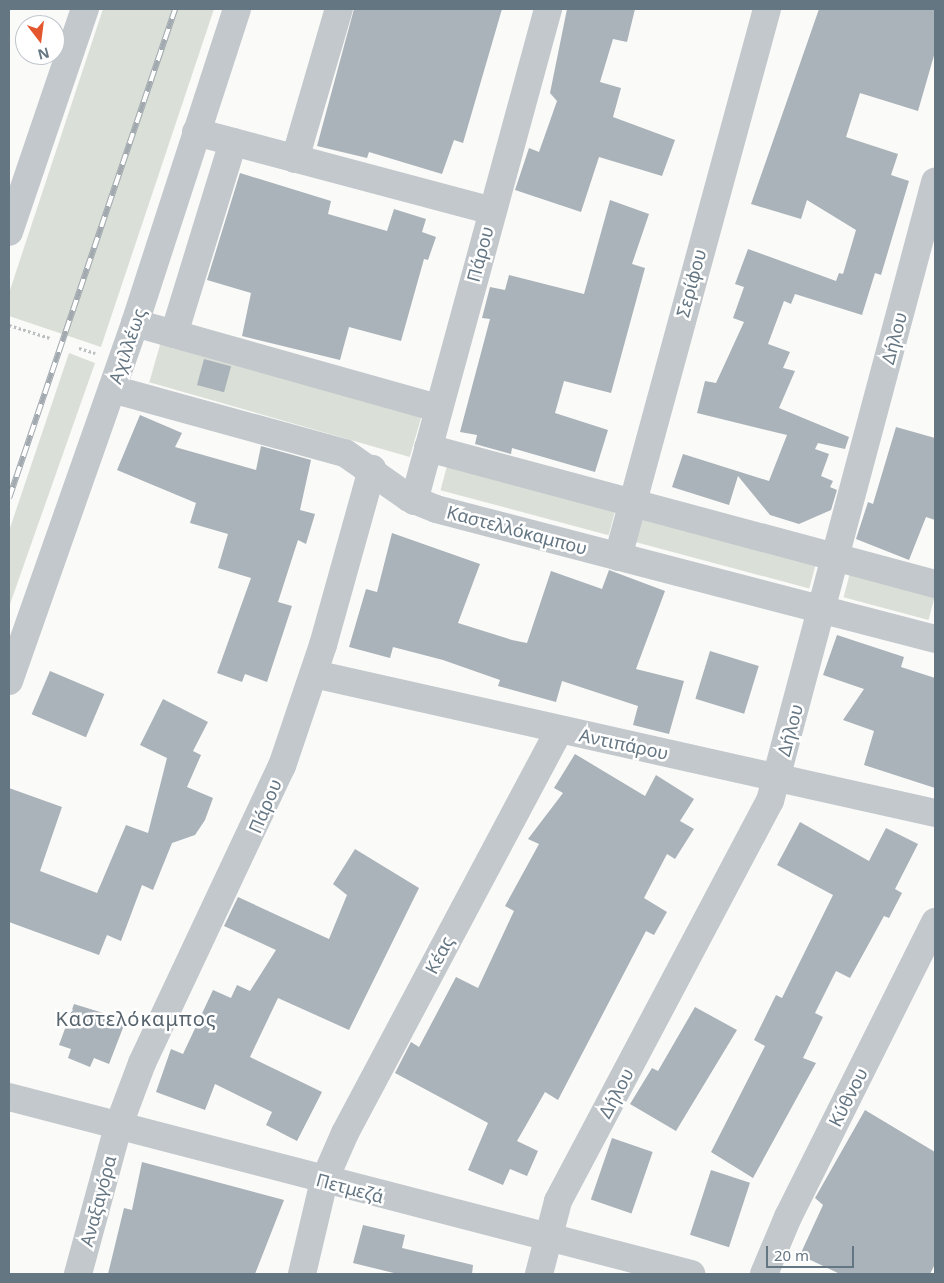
<!DOCTYPE html>
<html>
<head>
<meta charset="utf-8">
<style>
	body { margin:0 }
	#map { position:relative; width:944px; height:1283px; overflow:hidden; background:#fafaf8; font-family:"Noto Sans",sans-serif }
	div>[style] { position:absolute }
	.green>* { inset:0; background:#dadfd7; transform-origin:0 0 }
	.building>* { inset:0; background:#aab3b9; transform-origin:0 0 }
	.path>* { height:3px; margin-top:-1.5px; transform-origin:0; background:repeating-linear-gradient(90deg,#bbbfc2 0 2.5px,transparent 0 5px) }
	.minor>* { height:28px; margin:-14px; padding:0 14px; transform-origin:14px; border-radius:14px; background:#c3c8cc }
	.rail>* { height:5.5px; margin-top:-2.75px; transform-origin:0; background:repeating-linear-gradient(90deg,#fff 0 11px,#a2aab0 0 22px); box-sizing:border-box; border-block:1px solid #a2aab0 }
	span { translate:-50% -50%; white-space:nowrap; text-align:center; line-height:1.15; -webkit-text-stroke:5px #fff; paint-order:stroke }
	.street-label { font-size:18px; color:#657683 }
	.quarter-label { font-size:20px; color:#57646e; letter-spacing:1px }
	.frame { position:absolute; inset:0; border:10px solid #657683; pointer-events:none }
	.north { position:absolute; left:15px; top:15px; width:50px; height:50px; box-sizing:border-box; background:#fff; border:1px solid #c1c8cd; border-radius:50%; rotate:165deg; font-size:14px; font-weight:700; line-height:20px; text-align:center; color:#657683 }
	.north::after { content:''; display:block; margin:auto; width:18px; height:22px; background:#e4572e; clip-path:polygon(50% 0,100% 100%,50% 72%,0 100%) }
	.scale { position:absolute; left:766px; top:1246px; width:88px; height:22px; box-sizing:border-box; border:2px solid #657683; border-top:0; padding-left:6px; font-size:15px; line-height:18px; white-space:nowrap; color:#657683; -webkit-text-stroke:4px #fff; paint-order:stroke }
</style>
</head>
<body>
<div id="map">
	<div class="green">
		<div style="clip-path:polygon(103px 9px,214px 9px,101px 347px,9px 316px,9px 293px)"></div>
		<div style="left:162px;top:338px;width:271px;height:46px;rotate:16deg"></div>
		<div style="clip-path:polygon(69px 353px,95px 363px,9px 607px,9px 531px)"></div>
		<div style="left:447px;top:466px;width:174px;height:25px;rotate:15deg"></div>
		<div style="left:639px;top:517px;width:183px;height:25px;rotate:15deg"></div>
		<div style="left:850px;top:573px;width:88px;height:25px;rotate:15deg"></div>
	</div>
	<div class="building">
		<div style="clip-path:polygon(354px 9px,502px 9px,463px 143px,454px 140px,442px 174px,369px 152px,367px 158px,317px 146px)"></div>
		<div style="clip-path:polygon(567px 9px,635px 9px,627px 42px,613px 39px,600px 82px,621px 88px,613px 117px,675px 140px,662px 176px,599px 157px,581px 212px,515px 190px,529px 148px,539px 152px,557px 101px,550px 93px)"></div>
		<div style="clip-path:polygon(819px 9px,935px 9px,935px 52px,918px 111px,860px 93px,846px 137px,898px 154px,891px 175px,909px 181px,881px 275px,875px 273px,862px 315px,795px 294px,791px 304px,784px 301px,768px 344px,790px 352px,783px 368px,795px 371px,779px 408px,849px 437px,845px 449px,818px 443px,815px 449px,829px 454px,821px 476px,833px 481px,830px 487px,837px 490px,831px 510px,799px 524px,770px 515px,738px 476px,729px 505px,672px 487px,683px 454px,769px 481px,787px 435px,697px 413px,705px 381px,716px 383px,744px 322px,733px 318px,744px 287px,735px 284px,748px 249px,836px 281px,839px 273px,843px 274px,856px 230px,807px 200px,801px 219px,751px 204px)"></div>
		<div style="clip-path:polygon(240px 173px,331px 201px,328px 214px,387px 231px,394px 209px,426px 219px,422px 232px,436px 237px,428px 260px,424px 259px,401px 341px,349px 327px,340px 360px,242px 336px,251px 293px,207px 280px)"></div>
		<div style="clip-path:polygon(610px 200px,649px 214px,632px 264px,645px 268px,611px 393px,564px 381px,555px 413px,608px 430px,595px 472px,512px 448px,511px 454px,475px 444px,477px 435px,460px 432px,490px 319px,482px 318px,490px 287px,505px 290px,509px 275px,584px 294px)"></div>
		<div style="left:204px;top:359px;width:28px;height:27px;rotate:15deg"></div>
		<div style="clip-path:polygon(140px 415px,182px 433px,175px 447px,256px 470px,261px 446px,311px 460px,300px 510px,315px 514px,306px 544px,298px 540px,278px 602px,292px 606px,267px 682px,245px 674px,242px 682px,217px 673px,251px 578px,218px 568px,228px 534px,190px 523px,196px 503px,117px 470px)"></div>
		<div style="clip-path:polygon(896px 427px,935px 438px,935px 520px,926px 517px,909px 560px,856px 539px,868px 502px,873px 504px)"></div>
		<div style="clip-path:polygon(392px 533px,480px 564px,458px 623px,512px 640px,527px 643px,551px 571px,602px 589px,609px 570px,665px 591px,636px 669px,684px 681px,669px 734px,633px 725px,638px 706px,562px 681px,556px 702px,498px 686px,500px 680px,443px 660px,393px 647px,390px 658px,349px 647px,366px 589px,377px 592px)"></div>
		<div style="clip-path:polygon(837px 635px,904px 657px,901px 667px,935px 678px,935px 788px,864px 765px,874px 731px,843px 720px,864px 689px,823px 675px)"></div>
		<div style="left:710px;top:651px;width:51px;height:50px;rotate:17deg"></div>
		<div style="left:50px;top:671px;width:59px;height:47px;rotate:23deg"></div>
		<div style="clip-path:polygon(163px 699px,208px 722px,193px 751px,201px 755px,187px 787px,213px 798px,205px 820px,195px 835px,172px 843px,153px 890px,142px 885px,121px 941px,107px 935px,99px 955px,9px 922px,9px 788px,62px 807px,40px 871px,97px 893px,126px 825px,148px 833px,167px 758px,140px 745px)"></div>
		<div style="clip-path:polygon(575px 754px,645px 796px,656px 775px,694px 799px,680px 821px,694px 829px,675px 859px,667px 854px,644px 898px,667px 912px,654px 935px,646px 931px,558px 1100px,545px 1092px,517px 1141px,538px 1151px,527px 1176px,510px 1169px,503px 1185px,468px 1170px,488px 1123px,395px 1073px,411px 1042px,419px 1047px,456px 977px,478px 988px,514px 911px,505px 906px,539px 844px,528px 839px,563px 793px,554px 788px)"></div>
		<div style="clip-path:polygon(800px 822px,869px 861px,886px 828px,918px 844px,895px 889px,902px 893px,889px 918px,884px 916px,850px 978px,836px 971px,815px 1013px,823px 1017px,803px 1058px,816px 1063px,753px 1178px,711px 1152px,765px 1046px,754px 1040px,776px 995px,782px 998px,833px 895px,777px 865px)"></div>
		<div style="clip-path:polygon(355px 849px,419px 888px,349px 1030px,278px 998px,250px 1057px,322px 1092px,297px 1141px,266px 1125px,272px 1112px,215px 1084px,205px 1110px,156px 1092px,171px 1049px,183px 1054px,213px 990px,231px 998px,237px 985px,250px 991px,276px 950px,224px 926px,238px 897px,329px 939px,347px 895px,333px 884px)"></div>
		<div style="clip-path:polygon(74px 1004px,126px 1020px,109px 1064px,94px 1058px,90px 1067px,68px 1058px,71px 1049px,59px 1045px)"></div>
		<div style="clip-path:polygon(695px 1007px,737px 1030px,676px 1131px,630px 1104px,652px 1068px,658px 1071px)"></div>
		<div style="clip-path:polygon(865px 1110px,935px 1152px,935px 1264px,930px 1274px,840px 1274px,800px 1255px,823px 1205px,815px 1198px)"></div>
		<div style="left:612px;top:1138px;width:43px;height:65px;rotate:19deg"></div>
		<div style="clip-path:polygon(142px 1162px,284px 1200px,255px 1274px,108px 1274px,124px 1208px,132px 1210px)"></div>
		<div style="left:711px;top:1170px;width:41px;height:68px;rotate:18deg"></div>
		<div style="clip-path:polygon(363px 1225px,405px 1235px,402px 1248px,473px 1265px,472px 1274px,398px 1274px,353px 1263px)"></div>
	</div>
	<div class="path">
		<div style="left:9px;top:325px;width:43px;rotate:17.6deg"></div>
		<div style="left:79px;top:348px;width:17px;rotate:17deg"></div>
	</div>
	<div class="minor">
		<div style="left:196px;top:132px;width:306px;rotate:14.9deg"></div>
		<div style="left:295px;top:159px;width:156px;rotate:-73.7deg"></div>
		<div style="left:9px;top:232px;width:236px;rotate:-71.2deg"></div>
		<div style="left:135px;top:323px;width:315px;rotate:15.7deg"></div>
		<div style="left:174px;top:334px;width:201px;rotate:-72.9deg"></div>
		<div style="left:112px;top:389px;width:242px;rotate:15.4deg"></div>
		<div style="left:345px;top:453px;width:78px;rotate:35.1deg"></div>
		<div style="left:409px;top:498px;width:29px;rotate:22deg"></div>
		<div style="left:436px;top:509px;width:516px;rotate:14.6deg"></div>
		<div style="left:428px;top:448px;width:525px;rotate:15.02deg"></div>
		<div style="left:414px;top:501px;width:510px;rotate:-74.76deg"></div>
		<div style="left:618px;top:557px;width:568px;rotate:-74.79deg"></div>
		<div style="left:314px;top:674px;width:636px;rotate:12.62deg"></div>
		<div style="left:9px;top:681px;width:380px;rotate:-70.6deg"></div>
		<div style="left:135px;top:323px;width:330px;rotate:-72deg"></div>
		<div style="left:9px;top:1097px;width:705px;rotate:14.55deg"></div>
		<div style="left:78px;top:1274px;width:152px;rotate:-74.8deg"></div>
		<div style="left:118px;top:1127px;width:68px;rotate:-69.4deg"></div>
		<div style="left:142px;top:1063px;width:328px;rotate:-64.8deg"></div>
		<div style="left:282px;top:766px;width:128px;rotate:-71.3deg"></div>
		<div style="left:323px;top:645px;width:183px;rotate:-74.4deg"></div>
		<div style="left:302px;top:1274px;width:96px;rotate:-76.7deg"></div>
		<div style="left:324px;top:1181px;width:52px;rotate:-66.4deg"></div>
		<div style="left:345px;top:1133px;width:455px;rotate:-62deg"></div>
		<div style="left:539px;top:1274px;width:75px;rotate:-75.4deg"></div>
		<div style="left:558px;top:1201px;width:453px;rotate:-62.1deg"></div>
		<div style="left:770px;top:801px;width:641px;rotate:-75.07deg"></div>
		<div style="left:764px;top:1274px;width:62px;rotate:-67.2deg"></div>
		<div style="left:788px;top:1217px;width:330px;rotate:-63.5deg"></div>
	</div>
	<div class="rail">
		<div style="left:9px;top:498px;width:516px;rotate:-71.25deg"></div>
	</div>
	<div class="street-label">
		<span style="left:480px;top:254px;rotate:-75deg">Πάρου</span>
		<span style="left:691px;top:283px;rotate:-75deg">Σερίφου</span>
		<span style="left:894px;top:338px;rotate:-75deg">Δήλου</span>
		<span style="left:127px;top:346px;rotate:-71deg">Αχιλλέως</span>
		<span style="left:517px;top:530px;rotate:15deg">Καστελλόκαμπου</span>
		<span style="left:790px;top:730px;rotate:-75deg">Δήλου</span>
		<span style="left:624px;top:744px;rotate:12deg">Αντιπάρου</span>
		<span style="left:265px;top:806px;rotate:-67deg">Πάρου</span>
		<span style="left:439px;top:955px;rotate:-62deg">Κέας</span>
		<span style="left:616px;top:1093px;rotate:-62deg">Δήλου</span>
		<span style="left:848px;top:1097px;rotate:-63deg">Κύθνου</span>
		<span style="left:350px;top:1188px;rotate:15deg">Πετμεζά</span>
		<span style="left:98px;top:1201px;rotate:-75deg">Αναξαγόρα</span>
	</div>
	<div class="quarter-label">
		<span style="left:136px;top:1018px">Καστελόκαμπος</span>
	</div>
	<div class="frame"></div>
	<div class="north">N</div>
	<div class="scale">20 m</div>
</div>
</body>
</html>
